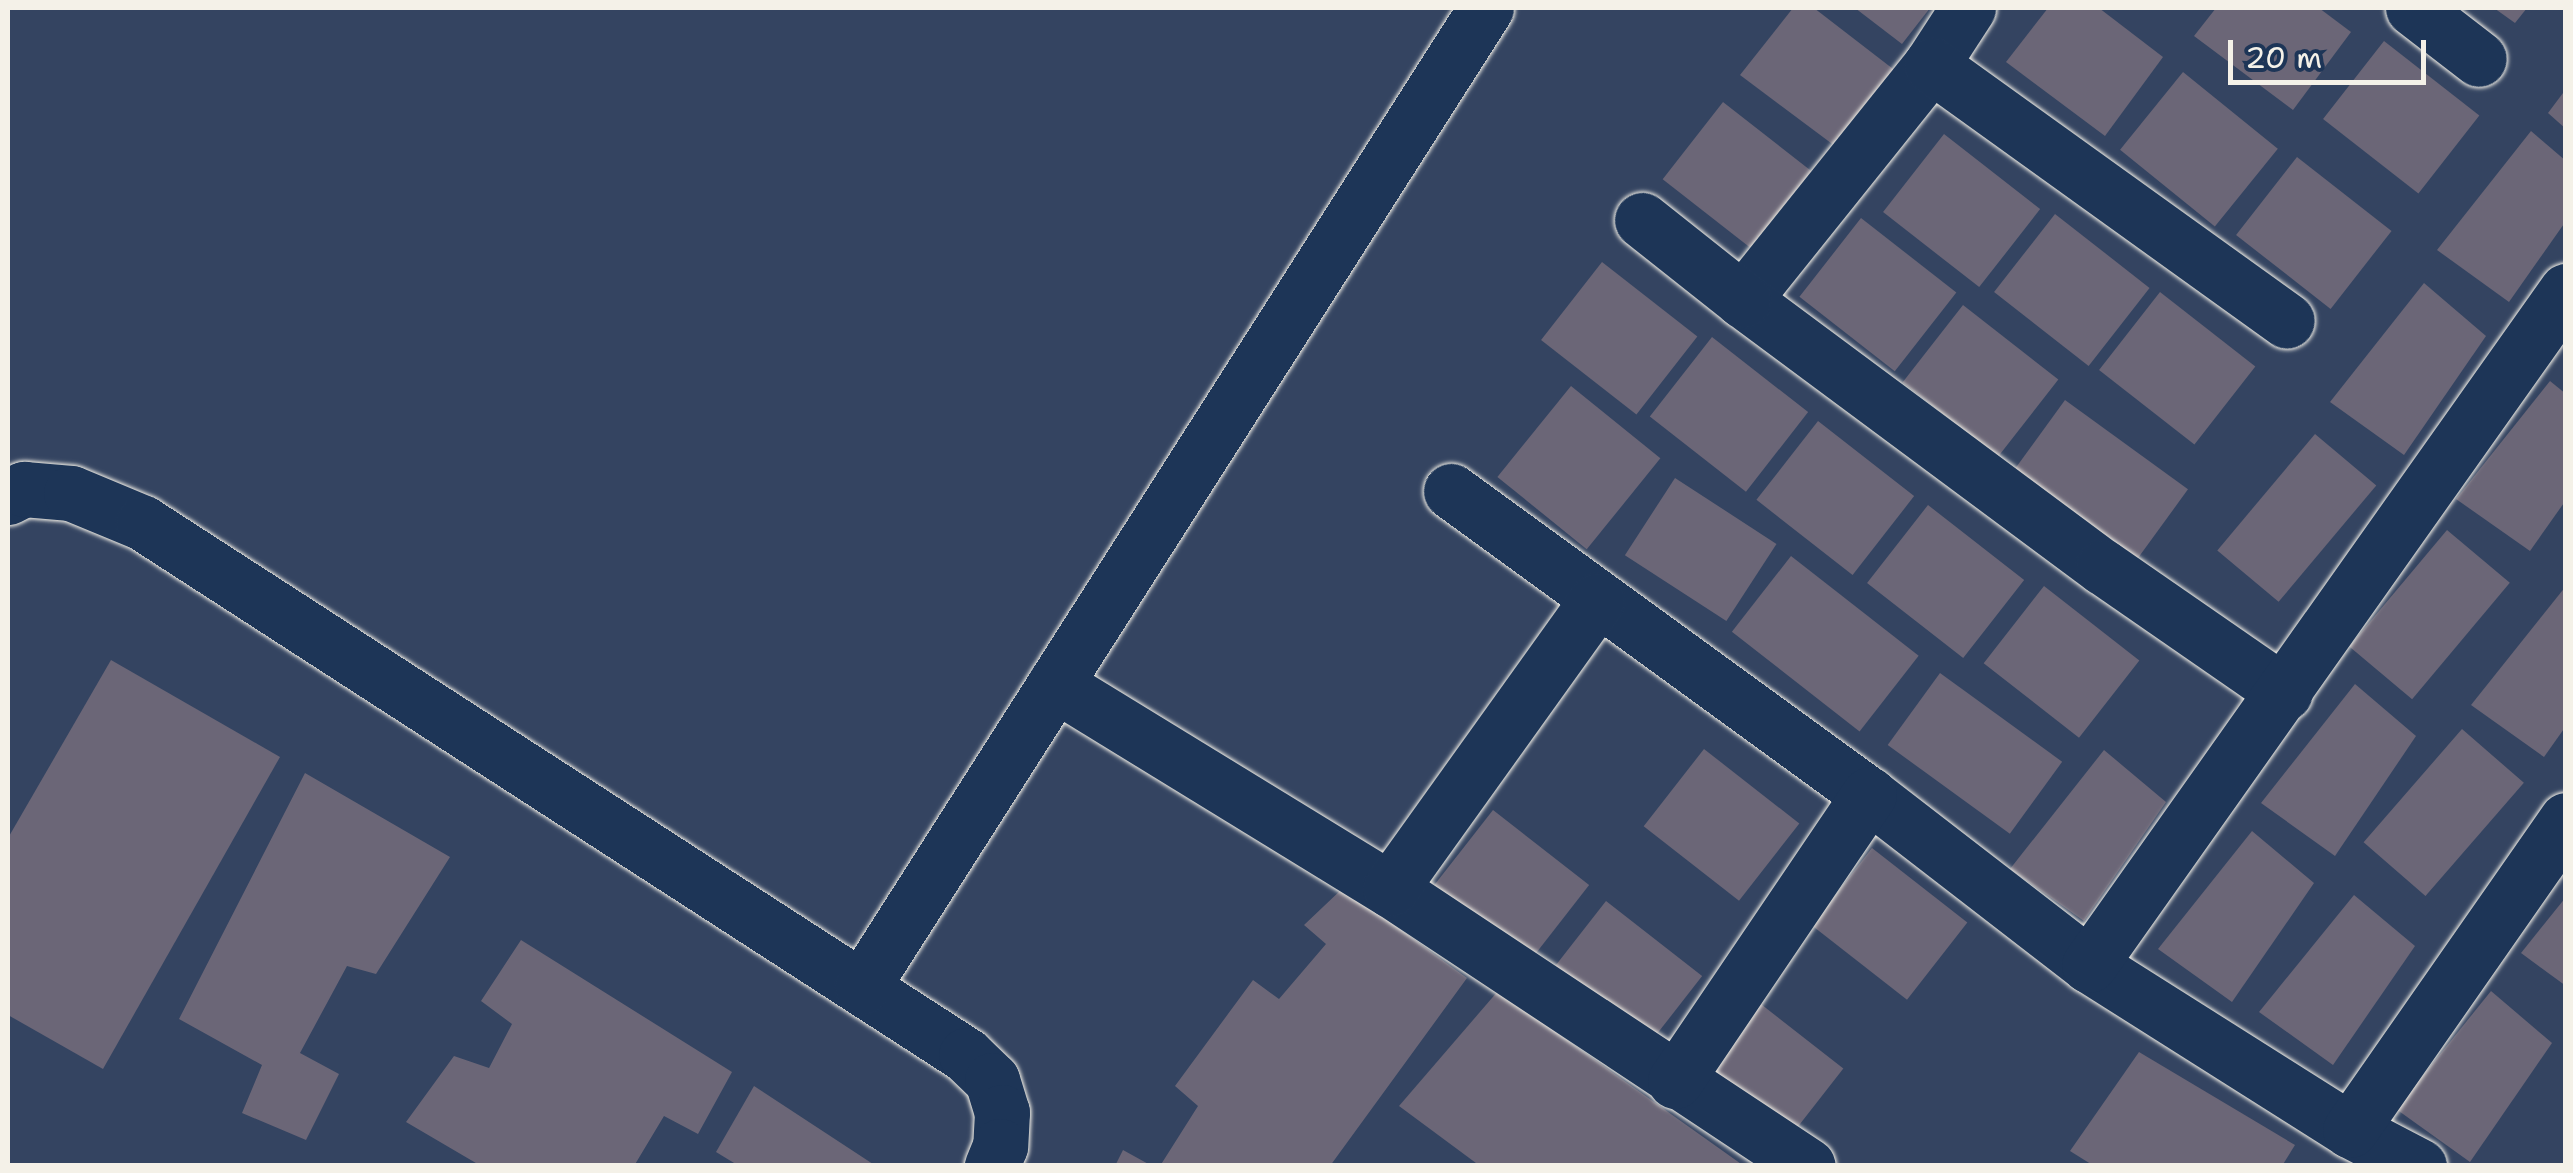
<!DOCTYPE html>
<html>
<head>
<meta charset="utf-8">
<style>
	body { margin:0 }
	#map { position:relative; width:2573px; height:1173px; overflow:hidden; background:#344461; font-family:"Shantell Sans",sans-serif }
	div>[style] { position:absolute }
	.building>* { inset:0; background:#6b6677; transform-origin:0 0 }
	.roads { filter:drop-shadow(0 0 2px #f4f1e8) drop-shadow(0 0 2px #f4f1e8) }
	.street>* { height:55px; margin:-27.5px; padding:0 27.5px; transform-origin:27.5px; border-radius:27.5px; background:#1d3557 }
	span { translate:-50% -50%; white-space:nowrap; text-align:center; line-height:1.15; -webkit-text-stroke:8px #1d3557; paint-order:stroke }
	.frame { position:absolute; inset:0; border:10px solid #f4f1e8; pointer-events:none }
	.scale { position:absolute; left:2228px; top:40px; width:198px; height:45px; box-sizing:border-box; border:5px solid #f4f1e8; border-top:0; padding-left:12px; font-size:30px; line-height:35px; white-space:nowrap; color:#f4f1e8; -webkit-text-stroke:8px #1d3557; paint-order:stroke }
</style>
</head>
<body>
<div id="map">
	<div class="building">
		<div style="clip-path:polygon(1793px 8px,1814px 8px,1897px 72px,1839px 149px,1740px 75px)"></div>
		<div style="clip-path:polygon(1855px 8px,1930px 8px,1902px 44px)"></div>
		<div style="clip-path:polygon(2048px 8px,2099px 8px,2163px 57px,2105px 136px,2006px 62px)"></div>
		<div style="clip-path:polygon(2216px 8px,2319px 8px,2351px 32px,2293px 110px,2194px 36px)"></div>
		<div style="clip-path:polygon(2494px 8px,2527px 8px,2515px 23px)"></div>
		<div style="left:2384px;top:41px;width:121px;height:99px;rotate:38deg"></div>
		<div style="left:2183px;top:72px;width:122px;height:100px;rotate:39deg"></div>
		<div style="clip-path:polygon(2566px 89px,2566px 129px,2548px 113px)"></div>
		<div style="left:1723px;top:102px;width:121px;height:98px;rotate:38deg"></div>
		<div style="clip-path:polygon(2531px 131px,2566px 161px,2566px 221px,2509px 302px,2437px 250px)"></div>
		<div style="left:1944px;top:134px;width:122px;height:99px;rotate:38deg"></div>
		<div style="left:2297px;top:157px;width:120px;height:99px;rotate:38deg"></div>
		<div style="left:2055px;top:214px;width:120px;height:99px;rotate:38deg"></div>
		<div style="left:1861px;top:218px;width:121px;height:100px;rotate:38deg"></div>
		<div style="left:1602px;top:262px;width:121px;height:99px;rotate:38deg"></div>
		<div style="clip-path:polygon(2424px 283px,2486px 336px,2404px 455px,2330px 402px)"></div>
		<div style="left:2160px;top:292px;width:121px;height:99px;rotate:38deg"></div>
		<div style="left:1963px;top:305px;width:121px;height:98px;rotate:38deg"></div>
		<div style="left:1712px;top:337px;width:122px;height:101px;rotate:38deg"></div>
		<div style="clip-path:polygon(2550px 381px,2566px 394px,2566px 500px,2530px 551px,2456px 499px)"></div>
		<div style="left:1571px;top:386px;width:115px;height:117px;rotate:39deg"></div>
		<div style="left:2065px;top:400px;width:152px;height:89px;rotate:36deg"></div>
		<div style="left:1818px;top:421px;width:122px;height:100px;rotate:38deg"></div>
		<div style="left:2315px;top:434px;width:80px;height:152px;rotate:40deg"></div>
		<div style="left:1675px;top:478px;width:121px;height:92px;rotate:33deg"></div>
		<div style="left:1928px;top:505px;width:122px;height:99px;rotate:38deg"></div>
		<div style="left:2447px;top:530px;width:82px;height:152px;rotate:40deg"></div>
		<div style="left:1791px;top:556px;width:162px;height:96px;rotate:38deg"></div>
		<div style="left:2044px;top:586px;width:121px;height:98px;rotate:38deg"></div>
		<div style="clip-path:polygon(2566px 586px,2566px 726px,2544px 757px,2471px 705px)"></div>
		<div style="clip-path:polygon(111px 660px,280px 757px,103px 1069px,8px 1015px,8px 838px)"></div>
		<div style="left:1940px;top:673px;width:151px;height:89px;rotate:36deg"></div>
		<div style="clip-path:polygon(2355px 684px,2416px 736px,2335px 856px,2261px 803px)"></div>
		<div style="left:2462px;top:729px;width:82px;height:150px;rotate:41deg"></div>
		<div style="left:1704px;top:749px;width:121px;height:98px;rotate:38deg"></div>
		<div style="clip-path:polygon(2104px 750px,2166px 802px,2084px 921px,2010px 869px)"></div>
		<div style="clip-path:polygon(305px 773px,450px 857px,376px 974px,347px 966px,300px 1053px,339px 1074px,306px 1140px,242px 1113px,262px 1065px,179px 1019px)"></div>
		<div style="left:1493px;top:810px;width:122px;height:100px;rotate:38deg"></div>
		<div style="clip-path:polygon(2252px 831px,2314px 883px,2232px 1002px,2158px 949px)"></div>
		<div style="left:1872px;top:848px;width:121px;height:98px;rotate:38deg"></div>
		<div style="clip-path:polygon(1343px 888px,1467px 978px,1330px 1166px,1160px 1166px,1198px 1106px,1175px 1086px,1253px 980px,1279px 999px,1326px 944px,1304px 925px)"></div>
		<div style="clip-path:polygon(2354px 895px,2415px 946px,2333px 1065px,2259px 1012px)"></div>
		<div style="clip-path:polygon(2566px 897px,2566px 986px,2521px 953px)"></div>
		<div style="left:1606px;top:901px;width:122px;height:99px;rotate:38deg"></div>
		<div style="clip-path:polygon(521px 940px,732px 1072px,698px 1134px,664px 1116px,634px 1166px,481px 1166px,406px 1122px,454px 1056px,489px 1068px,512px 1024px,481px 1001px)"></div>
		<div style="clip-path:polygon(1498px 991px,1744px 1166px,1480px 1166px,1399px 1106px)"></div>
		<div style="clip-path:polygon(2491px 991px,2552px 1043px,2470px 1162px,2396px 1109px)"></div>
		<div style="left:1748px;top:994px;width:121px;height:99px;rotate:38deg"></div>
		<div style="clip-path:polygon(2139px 1052px,2295px 1145px,2282px 1166px,2094px 1166px,2070px 1151px)"></div>
		<div style="clip-path:polygon(754px 1086px,876px 1166px,739px 1166px,716px 1152px)"></div>
		<div style="clip-path:polygon(1123px 1150px,1152px 1166px,1115px 1166px)"></div>
	</div>
	<div class="roads">
		<div class="street">
			<div style="left:1968px;top:8px;width:68px;rotate:123deg"></div>
			<div style="left:1931px;top:65px;width:301px;rotate:128.7deg"></div>
			<div style="left:1743px;top:300px;width:448px;rotate:36.6deg"></div>
			<div style="left:2103px;top:567px;width:221px;rotate:34.7deg"></div>
			<div style="left:2413px;top:8px;width:83px;rotate:37.7deg"></div>
			<div style="left:1931px;top:65px;width:438px;rotate:35.7deg"></div>
			<div style="left:1642px;top:220px;width:129px;rotate:38.4deg"></div>
			<div style="left:1451px;top:491px;width:517px;rotate:36.03deg"></div>
			<div style="left:1869px;top:795px;width:278px;rotate:37.7deg"></div>
			<div style="left:2089px;top:965px;width:309px;rotate:32.3deg"></div>
			<div style="left:2350px;top:1130px;width:78px;rotate:27.6deg"></div>
			<div style="left:8px;top:497px;width:18px;rotate:-27deg"></div>
			<div style="left:24px;top:489px;width:47px;rotate:4.9deg"></div>
			<div style="left:71px;top:493px;width:78px;rotate:22.6deg"></div>
			<div style="left:143px;top:523px;width:980px;rotate:32.88deg"></div>
			<div style="left:966px;top:1055px;width:36px;rotate:44deg"></div>
			<div style="left:992px;top:1080px;width:34px;rotate:73deg"></div>
			<div style="left:1002px;top:1112px;width:34px;rotate:93deg"></div>
			<div style="left:1000px;top:1146px;width:22px;rotate:112deg"></div>
			<div style="left:1055px;top:684px;width:393px;rotate:31.5deg"></div>
			<div style="left:1390px;top:889px;width:501px;rotate:33.53deg"></div>
			<div style="left:1390px;top:889px;width:355px;rotate:-54.4deg"></div>
			<div style="left:2089px;top:965px;width:826px;rotate:-54.71deg"></div>
			<div style="left:862px;top:987px;width:1161px;rotate:-57.49deg"></div>
			<div style="left:1675px;top:1081px;width:346px;rotate:-55.9deg"></div>
			<div style="left:2350px;top:1130px;width:378px;rotate:-55.1deg"></div>
		</div>
	</div>
	<div class="frame"></div>
	<div class="scale">20 m</div>
</div>
</body>
</html>
